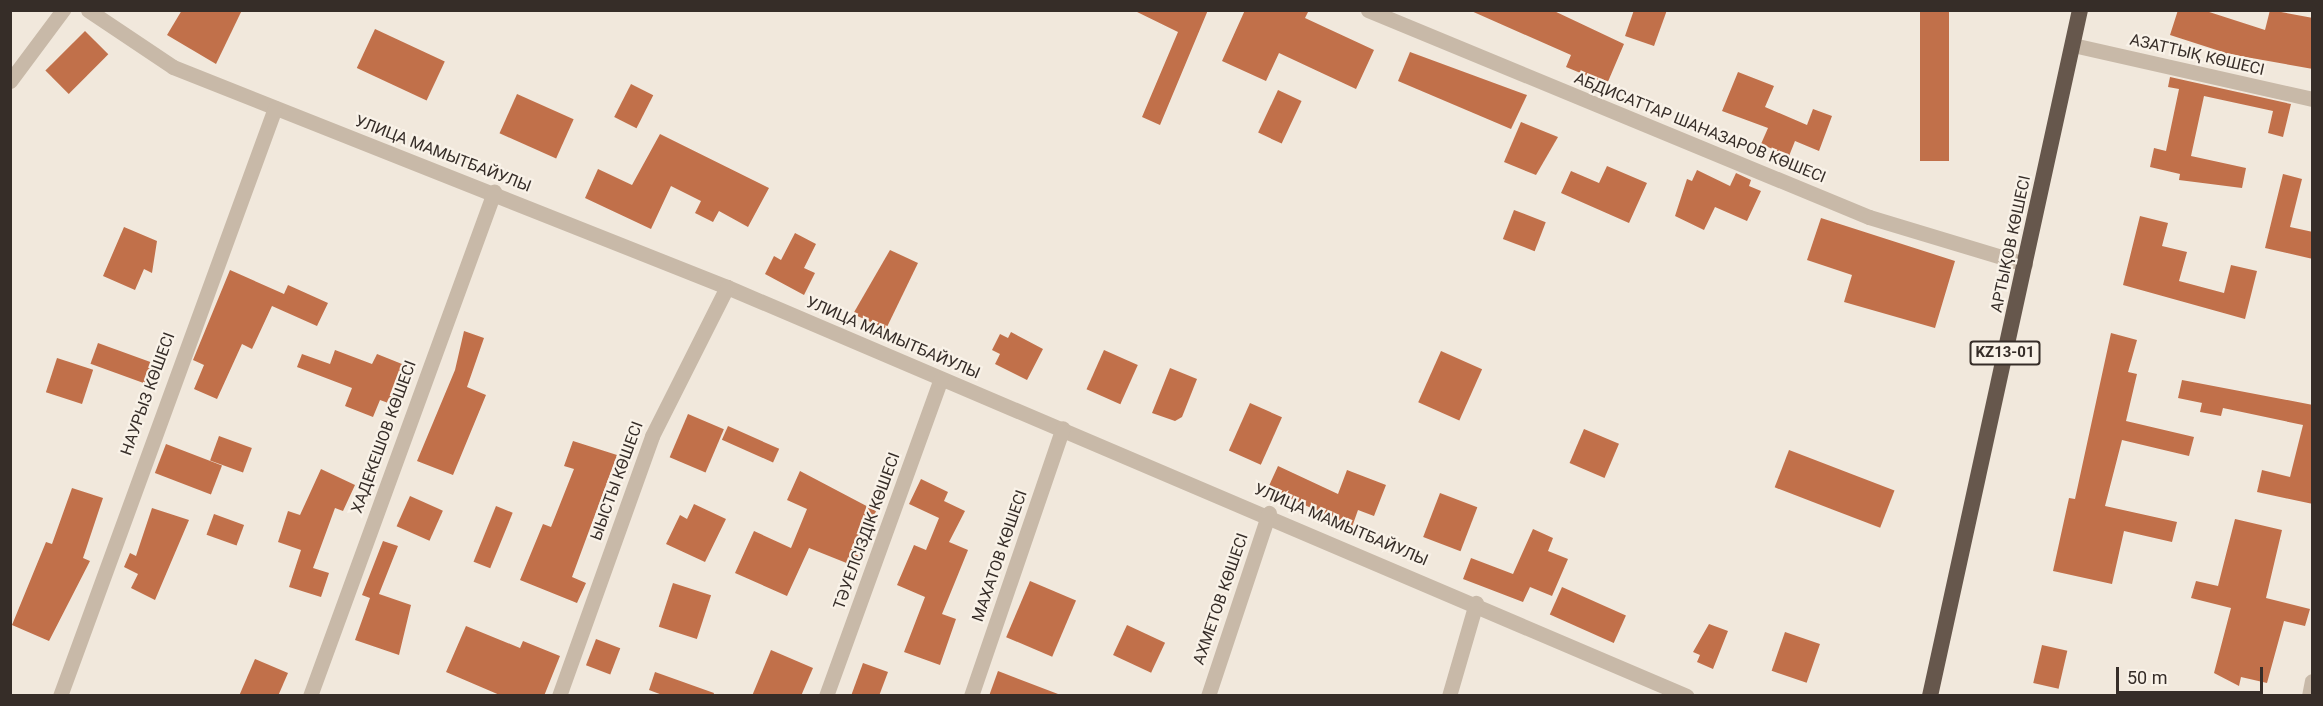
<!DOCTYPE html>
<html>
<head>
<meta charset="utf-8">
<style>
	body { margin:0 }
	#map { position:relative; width:2323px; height:706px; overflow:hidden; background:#f1e8dc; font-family:Roboto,sans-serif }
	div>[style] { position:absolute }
	.building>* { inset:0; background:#c1704a; transform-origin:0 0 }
	.minor>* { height:15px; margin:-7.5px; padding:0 7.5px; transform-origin:7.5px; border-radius:7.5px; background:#c8b9a8 }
	.tertiary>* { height:15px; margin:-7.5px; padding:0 7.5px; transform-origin:7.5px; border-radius:7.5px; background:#c8b9a8 }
	.trunk>* { height:16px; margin:-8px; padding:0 8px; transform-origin:8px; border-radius:8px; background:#66574c }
	span { translate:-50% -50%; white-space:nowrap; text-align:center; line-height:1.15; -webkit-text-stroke:4.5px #f9f2e8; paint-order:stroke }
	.shield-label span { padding:2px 4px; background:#f9f2e8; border:2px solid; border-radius:4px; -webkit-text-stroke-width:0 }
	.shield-label { font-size:15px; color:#362d28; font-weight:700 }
	.street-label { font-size:16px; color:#362d28 }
	.frame { position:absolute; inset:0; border:12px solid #362d28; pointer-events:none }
	.scale { position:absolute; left:2116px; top:667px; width:147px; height:27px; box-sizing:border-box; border:3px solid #362d28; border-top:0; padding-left:8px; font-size:18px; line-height:21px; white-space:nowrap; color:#362d28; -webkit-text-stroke:4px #f9f2e8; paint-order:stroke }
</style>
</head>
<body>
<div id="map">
	<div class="building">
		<div style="clip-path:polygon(182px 10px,242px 10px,216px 64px,167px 35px)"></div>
		<div style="clip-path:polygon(1133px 10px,1208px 10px,1160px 125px,1142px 117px,1178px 32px)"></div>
		<div style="clip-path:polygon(1245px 10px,1309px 10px,1305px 18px,1374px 50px,1356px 89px,1279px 53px,1266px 81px,1222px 61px)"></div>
		<div style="clip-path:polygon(1469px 10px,1552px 10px,1624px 44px,1607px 84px,1566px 67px,1571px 55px)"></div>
		<div style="clip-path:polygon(1634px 10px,1667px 10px,1654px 46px,1625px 36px)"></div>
		<div style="left:1920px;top:10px;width:29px;height:151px"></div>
		<div style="clip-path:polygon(2178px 10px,2203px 10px,2265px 30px,2270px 10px,2313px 18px,2313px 69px,2229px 54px,2170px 35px)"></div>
		<div style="left:375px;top:29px;width:77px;height:43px;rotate:25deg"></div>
		<div style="left:85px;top:31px;width:33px;height:56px;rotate:45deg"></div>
		<div style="clip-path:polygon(1410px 52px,1527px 95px,1511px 129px,1398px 81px)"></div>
		<div style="clip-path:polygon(1738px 72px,1774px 86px,1765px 107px,1807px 125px,1813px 109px,1832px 116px,1819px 151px,1795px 141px,1789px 156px,1761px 144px,1768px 128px,1722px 111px)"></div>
		<div style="clip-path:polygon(2170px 77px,2291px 104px,2283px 137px,2268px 133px,2273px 111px,2204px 96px,2191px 156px,2246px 168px,2242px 188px,2179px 180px,2180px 174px,2150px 167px,2154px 148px,2166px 151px,2179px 89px,2168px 87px)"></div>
		<div style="left:631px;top:84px;width:25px;height:37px;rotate:27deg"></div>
		<div style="left:1278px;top:90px;width:26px;height:47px;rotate:25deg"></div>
		<div style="left:517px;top:94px;width:62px;height:43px;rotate:24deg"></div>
		<div style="clip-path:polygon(1521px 122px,1558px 137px,1536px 175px,1504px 162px)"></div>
		<div style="clip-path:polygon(660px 134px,769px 188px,748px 227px,719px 211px,713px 222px,695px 213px,701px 201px,671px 186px,651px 229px,585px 198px,598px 169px,632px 185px)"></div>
		<div style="clip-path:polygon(1607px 166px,1647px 183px,1629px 223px,1561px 193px,1571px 171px,1599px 183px)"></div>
		<div style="clip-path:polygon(1697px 170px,1730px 186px,1736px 173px,1751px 180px,1749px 186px,1761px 191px,1747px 221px,1715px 207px,1704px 230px,1675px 216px,1687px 179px,1692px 181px)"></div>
		<div style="clip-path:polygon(2283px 174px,2302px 179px,2290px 227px,2313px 232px,2313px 259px,2265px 248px)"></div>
		<div style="left:1514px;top:210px;width:34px;height:31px;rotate:21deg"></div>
		<div style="clip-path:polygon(2140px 216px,2168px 223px,2162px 246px,2187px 252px,2179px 281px,2224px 293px,2231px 265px,2257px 271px,2245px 319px,2123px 285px)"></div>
		<div style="clip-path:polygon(1821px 218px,1955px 261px,1935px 328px,1844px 302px,1852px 275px,1807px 260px)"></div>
		<div style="clip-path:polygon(124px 227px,157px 241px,152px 273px,144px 269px,135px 290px,103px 276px)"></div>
		<div style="clip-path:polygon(795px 233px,816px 244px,804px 268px,815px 273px,804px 295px,765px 274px,774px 256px,781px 260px)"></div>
		<div style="clip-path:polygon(890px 250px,918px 263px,886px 329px,853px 314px)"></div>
		<div style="clip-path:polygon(230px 270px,284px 294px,288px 285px,328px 303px,317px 326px,272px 306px,252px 349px,242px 344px,217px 399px,194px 389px,204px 365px,193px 360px)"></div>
		<div style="clip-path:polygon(464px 331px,484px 338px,467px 387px,486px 395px,453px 475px,417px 461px,455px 370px)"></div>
		<div style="clip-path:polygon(1011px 332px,1043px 349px,1027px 380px,995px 364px,1000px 354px,992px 350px,1000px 334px,1008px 338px)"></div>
		<div style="clip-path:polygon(2111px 333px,2137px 340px,2128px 372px,2137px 374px,2126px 421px,2194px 437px,2189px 456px,2122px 440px,2105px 506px,2177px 522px,2172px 542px,2124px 531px,2112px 584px,2053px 571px,2069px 498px,2075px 499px)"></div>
		<div style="left:98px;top:343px;width:66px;height:22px;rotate:20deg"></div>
		<div style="clip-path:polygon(335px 350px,372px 364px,377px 354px,407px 366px,391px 404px,380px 400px,373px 417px,345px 406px,352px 388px,297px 367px,302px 354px,330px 364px)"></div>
		<div style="left:1104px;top:350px;width:37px;height:43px;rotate:24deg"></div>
		<div style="left:1441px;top:351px;width:45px;height:56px;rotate:24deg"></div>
		<div style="left:57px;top:358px;width:38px;height:36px;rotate:18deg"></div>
		<div style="clip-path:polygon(1170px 368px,1197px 379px,1182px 417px,1175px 421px,1152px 413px)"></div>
		<div style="clip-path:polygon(2182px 380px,2313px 405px,2313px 504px,2257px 492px,2262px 470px,2290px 477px,2303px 425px,2223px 408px,2221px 416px,2200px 412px,2202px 403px,2178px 398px)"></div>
		<div style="left:1250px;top:403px;width:35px;height:52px;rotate:24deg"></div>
		<div style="left:688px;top:414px;width:39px;height:47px;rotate:23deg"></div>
		<div style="left:728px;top:426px;width:56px;height:15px;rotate:24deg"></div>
		<div style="left:1584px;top:429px;width:38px;height:37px;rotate:23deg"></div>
		<div style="left:219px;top:436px;width:35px;height:26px;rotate:20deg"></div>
		<div style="clip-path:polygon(573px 441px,617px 455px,572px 577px,586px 583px,577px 603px,520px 580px,543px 524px,551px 527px,574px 469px,564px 466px)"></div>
		<div style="left:166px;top:444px;width:60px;height:31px;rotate:21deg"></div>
		<div style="left:1789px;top:450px;width:113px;height:40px;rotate:21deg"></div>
		<div style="clip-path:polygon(1278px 466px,1338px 494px,1347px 470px,1386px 485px,1374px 516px,1358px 510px,1352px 527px,1268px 488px)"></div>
		<div style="clip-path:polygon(321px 469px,355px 485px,343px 511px,335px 508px,313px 568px,329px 573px,321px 597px,289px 587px,301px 550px,278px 542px,288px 511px,300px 515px)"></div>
		<div style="clip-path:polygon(800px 471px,876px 511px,854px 566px,809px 548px,787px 596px,735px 573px,754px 531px,791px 548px,807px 509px,787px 500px)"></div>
		<div style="clip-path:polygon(921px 479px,948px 492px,944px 501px,965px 511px,949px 542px,968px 550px,942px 614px,956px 619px,940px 665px,904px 652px,925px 597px,897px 585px,914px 545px,926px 550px,939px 518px,909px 504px)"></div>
		<div style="clip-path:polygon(72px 488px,103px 498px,83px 558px,90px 561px,49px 641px,12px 625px,46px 542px,52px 544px)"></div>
		<div style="left:1440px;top:493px;width:40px;height:47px;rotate:21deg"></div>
		<div style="left:410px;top:496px;width:36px;height:33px;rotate:24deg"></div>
		<div style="clip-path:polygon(694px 504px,726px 519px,705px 562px,666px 544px,680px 515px,687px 519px)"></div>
		<div style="left:496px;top:506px;width:18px;height:60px;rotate:22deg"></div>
		<div style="clip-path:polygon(152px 508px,189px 520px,155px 600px,131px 588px,138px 574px,124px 567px,130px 553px,136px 556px)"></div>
		<div style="left:214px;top:514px;width:32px;height:22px;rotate:20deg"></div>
		<div style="clip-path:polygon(2235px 519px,2282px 530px,2266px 598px,2310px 609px,2305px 626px,2284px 621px,2267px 683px,2241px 677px,2239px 686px,2214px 673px,2231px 608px,2191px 598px,2196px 581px,2218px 586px)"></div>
		<div style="clip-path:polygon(1533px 529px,1553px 538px,1548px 551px,1568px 559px,1552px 596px,1530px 587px,1523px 602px,1463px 579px,1471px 558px,1513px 574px)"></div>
		<div style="clip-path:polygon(383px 541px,398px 546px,379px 594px,411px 605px,399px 655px,355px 640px,370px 598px,362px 595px)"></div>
		<div style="left:1030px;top:581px;width:50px;height:61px;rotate:23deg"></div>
		<div style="left:673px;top:583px;width:40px;height:46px;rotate:18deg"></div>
		<div style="left:1562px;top:587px;width:70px;height:30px;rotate:24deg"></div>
		<div style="clip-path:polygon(1709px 624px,1728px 631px,1713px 669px,1697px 662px,1700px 655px,1693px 652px)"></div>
		<div style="left:1127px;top:625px;width:42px;height:33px;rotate:25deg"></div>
		<div style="clip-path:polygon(466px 626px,520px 648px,523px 641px,560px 656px,544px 696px,502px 696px,446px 672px)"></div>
		<div style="left:1785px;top:632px;width:37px;height:41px;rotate:19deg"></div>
		<div style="left:596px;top:639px;width:26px;height:28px;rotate:21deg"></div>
		<div style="left:2042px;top:645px;width:26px;height:39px;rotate:13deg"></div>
		<div style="clip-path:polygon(771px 650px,813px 668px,801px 696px,752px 696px)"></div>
		<div style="clip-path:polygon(255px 659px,288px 673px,278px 696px,239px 696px)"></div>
		<div style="clip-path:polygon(863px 663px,888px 672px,879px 696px,851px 696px)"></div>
		<div style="clip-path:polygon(998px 671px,1058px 694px,1058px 696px,989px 696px)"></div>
		<div style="clip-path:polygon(655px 672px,714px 693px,713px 696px,665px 696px,649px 690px)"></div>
	</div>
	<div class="minor">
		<div style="left:88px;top:10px;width:102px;rotate:33.8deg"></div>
		<div style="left:173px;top:67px;width:596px;rotate:21.66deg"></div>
		<div style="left:727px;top:287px;width:1043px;rotate:23.08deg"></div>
		<div style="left:1368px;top:10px;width:542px;rotate:22.45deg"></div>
		<div style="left:1869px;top:217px;width:163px;rotate:16.8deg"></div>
		<div style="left:2073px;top:45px;width:245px;rotate:12.7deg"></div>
		<div style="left:60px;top:696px;width:626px;rotate:-69.92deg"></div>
		<div style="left:310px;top:696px;width:537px;rotate:-69.94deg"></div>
		<div style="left:559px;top:696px;width:276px;rotate:-70.3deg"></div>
		<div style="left:652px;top:436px;width:167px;rotate:-63.3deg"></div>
		<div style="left:826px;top:696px;width:337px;rotate:-70.1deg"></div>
		<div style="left:971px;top:696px;width:283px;rotate:-71.1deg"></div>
		<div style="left:1208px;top:696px;width:193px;rotate:-71.6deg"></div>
		<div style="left:1449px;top:696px;width:97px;rotate:-73.8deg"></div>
		<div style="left:2309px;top:696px;width:15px;rotate:-79deg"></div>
	</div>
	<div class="tertiary">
		<div style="left:10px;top:81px;width:89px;rotate:-53.3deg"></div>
	</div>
	<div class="trunk">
		<div style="left:1930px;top:696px;width:702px;rotate:-77.67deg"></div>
	</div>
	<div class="shield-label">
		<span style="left:2005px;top:353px">KZ13-01</span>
	</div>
	<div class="street-label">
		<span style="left:2197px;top:55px;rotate:13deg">АЗАТТЫҚ КӨШЕСІ</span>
		<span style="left:1700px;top:128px;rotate:22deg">АБДИСАТТАР ШАНАЗАРОВ КӨШЕСІ</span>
		<span style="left:443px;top:154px;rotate:21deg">УЛИЦА МАМЫТБАЙУЛЫ</span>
		<span style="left:2011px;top:244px;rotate:-78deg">АРТЫҚОВ КӨШЕСІ</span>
		<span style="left:893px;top:338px;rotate:23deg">УЛИЦА МАМЫТБАЙУЛЫ</span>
		<span style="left:148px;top:394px;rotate:-70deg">НАУРЫЗ КӨШЕСІ</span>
		<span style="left:384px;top:437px;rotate:-70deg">ХАДЕКЕШОВ КӨШЕСІ</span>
		<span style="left:617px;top:481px;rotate:-70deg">ЫЫСТЫ КӨШЕСІ</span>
		<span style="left:1341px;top:525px;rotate:23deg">УЛИЦА МАМЫТБАЙУЛЫ</span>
		<span style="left:867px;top:531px;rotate:-70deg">ТӘУЕЛСІЗДІК КӨШЕСІ</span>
		<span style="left:1000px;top:556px;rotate:-71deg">МАХАТОВ КӨШЕСІ</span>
		<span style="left:1221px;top:599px;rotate:-71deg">АХМЕТОВ КӨШЕСІ</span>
	</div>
	<div class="frame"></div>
	<div class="scale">50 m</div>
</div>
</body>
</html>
